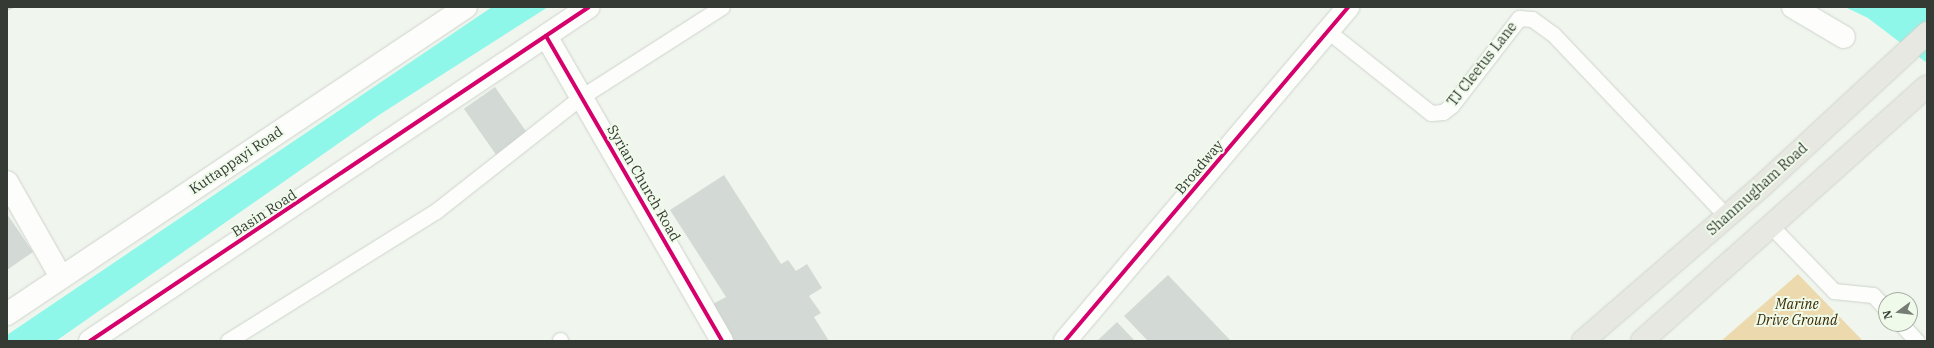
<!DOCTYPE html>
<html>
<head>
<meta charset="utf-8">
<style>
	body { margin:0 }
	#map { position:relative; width:1934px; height:348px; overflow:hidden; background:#f0f6ee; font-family:"IBM Plex Serif",serif }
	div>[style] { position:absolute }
	.green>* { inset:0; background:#ecdaae }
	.water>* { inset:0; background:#8ef7ea }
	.building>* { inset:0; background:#d3d9d4; transform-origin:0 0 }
	.roads { filter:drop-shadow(0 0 1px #ced3cc) drop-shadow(0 0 1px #ced3cc) }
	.service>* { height:15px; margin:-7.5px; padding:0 7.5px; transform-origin:7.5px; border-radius:7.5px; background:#fdfefc }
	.minor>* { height:22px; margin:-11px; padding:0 11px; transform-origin:11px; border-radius:11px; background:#fdfefc }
	.tertiary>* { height:22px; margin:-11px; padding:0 11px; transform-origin:11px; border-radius:11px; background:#fdfefc }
	.primary>* { height:22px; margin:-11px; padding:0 11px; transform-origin:11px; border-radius:11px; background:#e7e8e1 }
	.cycleway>* { height:4px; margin:-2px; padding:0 2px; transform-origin:2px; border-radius:2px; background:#d6006c }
	span { translate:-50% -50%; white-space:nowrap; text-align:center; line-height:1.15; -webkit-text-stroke:4px #effaea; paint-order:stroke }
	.street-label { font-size:14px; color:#363a34 }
	.park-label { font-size:14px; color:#3b2a00; font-style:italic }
	.frame { position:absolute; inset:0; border:8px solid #363a34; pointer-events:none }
	.north { position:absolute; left:1878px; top:292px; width:40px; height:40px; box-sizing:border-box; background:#effaea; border:1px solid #a5ada1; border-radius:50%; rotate:255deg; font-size:11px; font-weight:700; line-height:16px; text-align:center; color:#363a34 }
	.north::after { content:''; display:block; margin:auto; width:14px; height:18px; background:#777c75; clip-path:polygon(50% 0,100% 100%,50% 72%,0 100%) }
</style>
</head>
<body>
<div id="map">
	<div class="green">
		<div style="clip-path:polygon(1798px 274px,1863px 341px,1721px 341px)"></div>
	</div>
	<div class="water">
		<div style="clip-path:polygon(492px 7px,548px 7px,379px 115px,56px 341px,7px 341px,7px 335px)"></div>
		<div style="clip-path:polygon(1845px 7px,1927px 7px,1927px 63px,1868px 18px)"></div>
	</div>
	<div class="building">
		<div style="clip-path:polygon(7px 7px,16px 7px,7px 11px)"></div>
		<div style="left:495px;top:87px;width:58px;height:38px;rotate:55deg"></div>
		<div style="clip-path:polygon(724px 175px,781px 264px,788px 260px,796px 271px,807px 264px,822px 288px,809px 296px,821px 313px,814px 317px,829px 341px,734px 341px,711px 305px,726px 297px,670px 210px)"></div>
		<div style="clip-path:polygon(7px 214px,33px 252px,7px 270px)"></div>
		<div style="clip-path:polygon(1168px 275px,1231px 341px,1148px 341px,1124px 316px)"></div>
		<div style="clip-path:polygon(1117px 322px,1135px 341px,1097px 341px)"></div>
	</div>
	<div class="roads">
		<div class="service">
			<div style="left:1329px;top:32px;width:130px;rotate:38.5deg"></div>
			<div style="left:1431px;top:113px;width:12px;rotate:-5deg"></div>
			<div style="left:1443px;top:112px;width:11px;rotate:-38deg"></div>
			<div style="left:1452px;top:105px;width:110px;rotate:-52.4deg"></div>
			<div style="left:1519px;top:18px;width:13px;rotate:4deg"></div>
			<div style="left:1532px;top:19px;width:26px;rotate:36deg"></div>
			<div style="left:1553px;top:34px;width:253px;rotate:46.4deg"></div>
			<div style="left:1771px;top:226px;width:91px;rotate:45.9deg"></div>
			<div style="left:1834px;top:291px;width:39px;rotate:6deg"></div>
			<div style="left:1873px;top:295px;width:19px;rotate:47deg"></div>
			<div style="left:1901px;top:324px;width:23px;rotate:47deg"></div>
			<div style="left:560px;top:340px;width:1px;rotate:90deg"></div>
			<div style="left:228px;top:341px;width:245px;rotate:-32deg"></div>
			<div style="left:436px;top:211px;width:184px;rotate:-38.2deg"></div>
			<div style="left:581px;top:97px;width:167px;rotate:-32.6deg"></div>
		</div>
		<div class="minor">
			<div style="left:1793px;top:7px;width:59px;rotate:30.5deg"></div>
			<div style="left:546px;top:36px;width:352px;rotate:60deg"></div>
			<div style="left:7px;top:182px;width:109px;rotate:60.4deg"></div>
			<div style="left:7px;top:314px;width:552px;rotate:-33.78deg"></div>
			<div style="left:90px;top:341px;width:600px;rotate:-33.8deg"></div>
		</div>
		<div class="tertiary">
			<div style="left:1065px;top:341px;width:438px;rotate:-49.7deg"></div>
		</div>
		<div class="primary">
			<div style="left:1583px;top:341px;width:238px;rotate:-40.9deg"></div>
			<div style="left:1763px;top:185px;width:224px;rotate:-42.8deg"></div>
			<div style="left:1642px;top:341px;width:382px;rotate:-41.8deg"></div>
		</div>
	</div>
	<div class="cycleway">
		<div style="left:546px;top:36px;width:352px;rotate:60deg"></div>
		<div style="left:90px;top:341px;width:600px;rotate:-33.8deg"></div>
		<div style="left:1065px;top:341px;width:438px;rotate:-49.7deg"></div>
	</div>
	<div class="street-label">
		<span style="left:1482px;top:64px;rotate:-52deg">TJ Cleetus Lane</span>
		<span style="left:236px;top:160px;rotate:-34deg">Kuttappayi Road</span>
		<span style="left:1199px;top:167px;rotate:-50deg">Broadway</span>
		<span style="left:644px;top:183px;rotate:60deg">Syrian Church Road</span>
		<span style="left:1757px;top:189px;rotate:-42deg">Shanmugham Road</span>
		<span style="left:264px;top:213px;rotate:-33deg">Basin Road</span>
	</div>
	<div class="park-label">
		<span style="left:1797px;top:312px">Marine<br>Drive Ground</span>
	</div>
	<div class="frame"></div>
	<div class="north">N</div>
</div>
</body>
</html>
